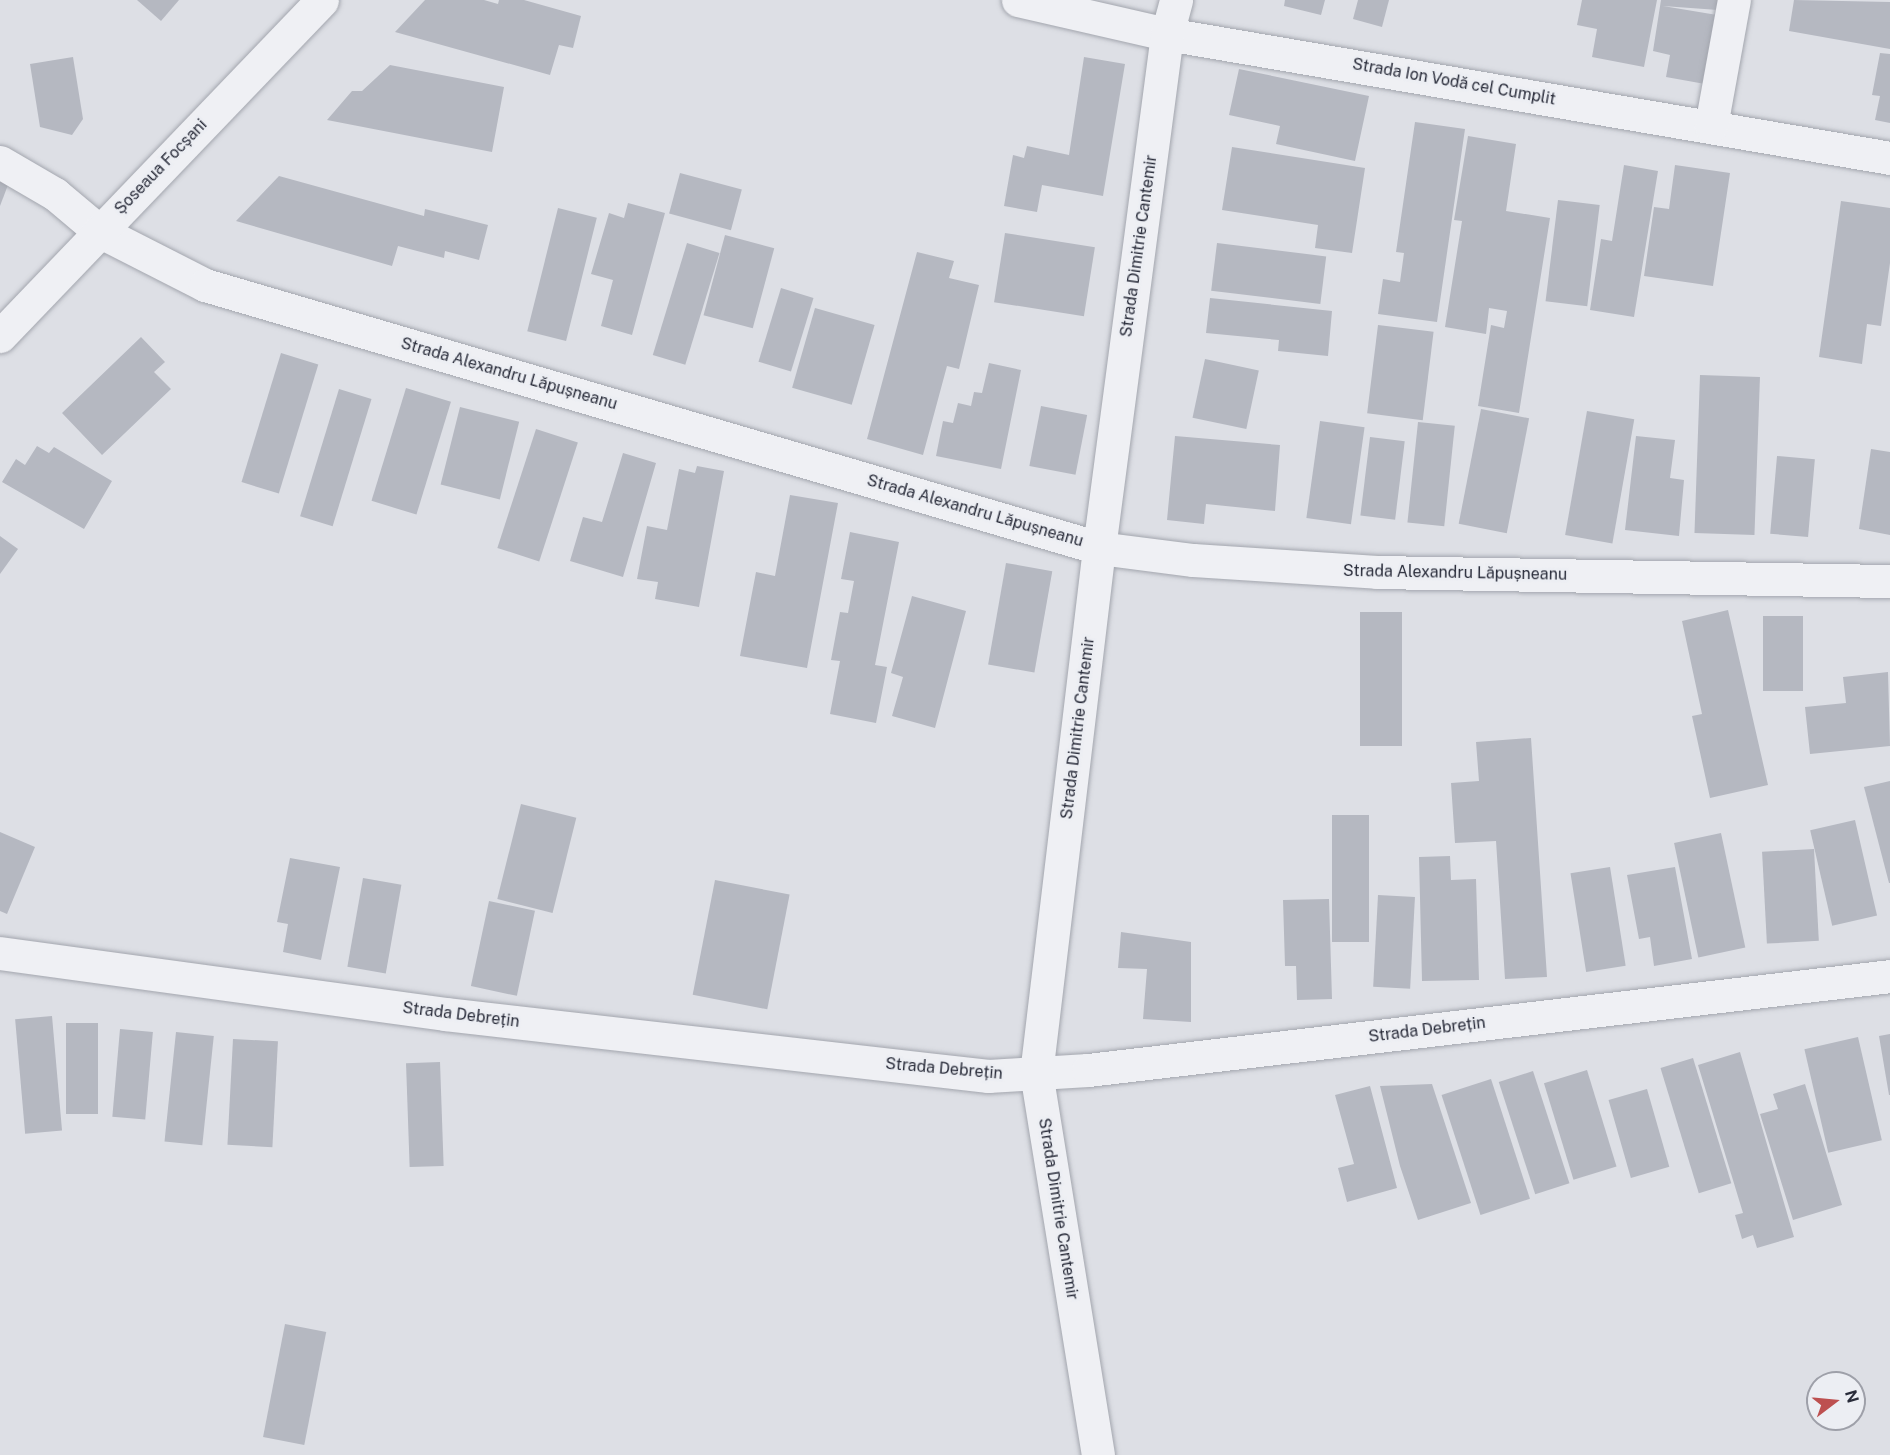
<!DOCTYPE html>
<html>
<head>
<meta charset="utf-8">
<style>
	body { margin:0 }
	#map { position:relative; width:1890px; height:1455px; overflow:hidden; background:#dddfe5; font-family:"Public Sans",sans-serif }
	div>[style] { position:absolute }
	.building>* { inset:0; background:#b5b8c1; transform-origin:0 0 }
	.roads { filter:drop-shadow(0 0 2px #a3a6ae) drop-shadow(0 0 2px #a3a6ae) }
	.minor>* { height:33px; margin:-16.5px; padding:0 16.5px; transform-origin:16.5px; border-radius:16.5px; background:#eff0f4 }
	span { translate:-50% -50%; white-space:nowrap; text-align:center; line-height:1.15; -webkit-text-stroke:5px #eceef3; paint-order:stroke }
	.street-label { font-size:16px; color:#292c3a }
	.north { position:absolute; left:1806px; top:1371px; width:60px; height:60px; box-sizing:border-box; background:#eceef3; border:2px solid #9ea0a9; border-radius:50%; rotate:74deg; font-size:16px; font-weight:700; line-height:24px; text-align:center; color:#292c3a }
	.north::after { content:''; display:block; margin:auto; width:21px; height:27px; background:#bd5050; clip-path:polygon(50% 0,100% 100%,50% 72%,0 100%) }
</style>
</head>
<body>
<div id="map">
	<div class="building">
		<div style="clip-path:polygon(137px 0,179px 0,161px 21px)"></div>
		<div style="clip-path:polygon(425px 0,484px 0,498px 4px,499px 0,524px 0,581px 16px,573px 48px,559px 45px,550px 75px,395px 32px)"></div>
		<div style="clip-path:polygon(1285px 0,1325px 0,1321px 15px,1284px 6px)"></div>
		<div style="clip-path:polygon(1358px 0,1389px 0,1382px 27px,1353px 19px)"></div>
		<div style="clip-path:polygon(1582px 0,1657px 0,1644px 67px,1592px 57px,1597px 29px,1577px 25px)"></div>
		<div style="clip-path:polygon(1661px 0,1719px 0,1718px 10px,1663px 6px,1717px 15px,1705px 84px,1666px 77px,1670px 55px,1653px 51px)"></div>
		<div style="clip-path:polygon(1794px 0,1890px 2px,1890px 49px,1789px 31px)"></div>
		<div style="clip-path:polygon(1880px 53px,1890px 54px,1890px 123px,1875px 120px,1880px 96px,1872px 95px)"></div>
		<div style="clip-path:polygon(73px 57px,83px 119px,72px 135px,40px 127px,30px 64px)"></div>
		<div style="clip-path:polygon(1084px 57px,1125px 64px,1103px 196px,1042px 185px,1037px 212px,1004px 206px,1013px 155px,1024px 158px,1027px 146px,1069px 155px)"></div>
		<div style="clip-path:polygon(390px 65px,504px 87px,492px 152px,327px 120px,352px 91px,362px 91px)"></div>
		<div style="clip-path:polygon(1239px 69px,1369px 96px,1355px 161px,1276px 144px,1280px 126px,1229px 115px)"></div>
		<div style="clip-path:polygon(1415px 122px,1465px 129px,1437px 322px,1378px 314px,1383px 279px,1400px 282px,1404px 253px,1396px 252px)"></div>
		<div style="clip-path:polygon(1468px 136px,1516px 144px,1506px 211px,1550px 218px,1519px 413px,1478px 406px,1491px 325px,1504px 328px,1507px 311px,1489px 308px,1486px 334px,1445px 327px,1462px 221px,1454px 220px)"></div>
		<div style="clip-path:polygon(1232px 147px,1365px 168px,1352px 253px,1315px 248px,1318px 225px,1222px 210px)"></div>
		<div style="clip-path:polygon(1624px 165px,1658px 171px,1634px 317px,1590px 310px,1601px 239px,1612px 241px)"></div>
		<div style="clip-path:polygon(1675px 165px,1730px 173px,1713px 286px,1644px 276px,1654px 207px,1669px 209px)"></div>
		<div style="clip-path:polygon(0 172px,11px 177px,0 206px)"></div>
		<div style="left:680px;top:173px;width:64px;height:42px;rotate:15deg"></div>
		<div style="clip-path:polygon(279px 176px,424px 216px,425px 209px,488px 225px,479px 260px,445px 251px,444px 258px,398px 246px,392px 266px,236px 221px)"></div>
		<div style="left:1558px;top:200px;width:42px;height:102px;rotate:7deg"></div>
		<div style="clip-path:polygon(1841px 201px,1890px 208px,1890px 263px,1881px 326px,1867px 324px,1862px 364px,1819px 357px)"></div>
		<div style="clip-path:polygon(628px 203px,665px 213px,632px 335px,601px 326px,613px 280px,591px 274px,609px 213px,624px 218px)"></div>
		<div style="left:558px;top:208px;width:40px;height:127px;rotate:14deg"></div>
		<div style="left:1005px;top:233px;width:91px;height:70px;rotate:9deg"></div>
		<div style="left:725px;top:235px;width:51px;height:83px;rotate:15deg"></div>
		<div style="left:687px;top:243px;width:34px;height:117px;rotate:17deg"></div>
		<div style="left:1217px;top:243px;width:110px;height:48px;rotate:7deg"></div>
		<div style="clip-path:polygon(917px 252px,954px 261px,949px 278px,979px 285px,959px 369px,947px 366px,923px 455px,867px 439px)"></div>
		<div style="left:781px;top:288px;width:34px;height:77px;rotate:17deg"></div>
		<div style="clip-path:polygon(1210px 298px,1332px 311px,1328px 356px,1278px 351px,1279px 340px,1206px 333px)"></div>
		<div style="left:815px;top:308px;width:62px;height:83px;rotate:16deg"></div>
		<div style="left:1378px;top:325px;width:56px;height:89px;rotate:7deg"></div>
		<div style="clip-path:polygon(141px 337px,165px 362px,154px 372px,171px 389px,102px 455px,62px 413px)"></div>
		<div style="left:281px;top:353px;width:39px;height:135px;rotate:17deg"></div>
		<div style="left:1205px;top:359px;width:55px;height:60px;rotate:12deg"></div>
		<div style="clip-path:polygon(989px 363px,1021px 370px,1001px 469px,936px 456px,943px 421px,953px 423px,958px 403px,971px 406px,974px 392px,982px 393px)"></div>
		<div style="left:1700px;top:375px;width:60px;height:158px;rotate:2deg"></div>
		<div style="left:406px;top:388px;width:47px;height:118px;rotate:17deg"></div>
		<div style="left:339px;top:389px;width:34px;height:133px;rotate:17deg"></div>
		<div style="left:1041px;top:406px;width:47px;height:61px;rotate:11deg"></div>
		<div style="left:460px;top:407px;width:61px;height:80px;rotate:14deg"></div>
		<div style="left:1481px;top:409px;width:49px;height:117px;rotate:11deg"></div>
		<div style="left:1587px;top:411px;width:48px;height:126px;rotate:10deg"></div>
		<div style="left:1320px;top:421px;width:45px;height:98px;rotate:8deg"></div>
		<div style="left:1418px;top:422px;width:37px;height:101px;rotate:6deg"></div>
		<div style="left:536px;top:429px;width:44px;height:125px;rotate:18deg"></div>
		<div style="clip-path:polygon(1175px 436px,1280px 445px,1275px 511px,1206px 504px,1204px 524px,1167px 520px)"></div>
		<div style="clip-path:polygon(1636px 436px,1675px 440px,1670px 478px,1684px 480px,1679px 536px,1625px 530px)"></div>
		<div style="left:1370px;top:437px;width:35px;height:79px;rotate:7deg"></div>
		<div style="clip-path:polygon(37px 446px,49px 453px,54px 447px,112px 481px,84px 529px,2px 482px,16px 459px,25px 465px)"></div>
		<div style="clip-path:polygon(1871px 449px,1890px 452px,1890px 535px,1859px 529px)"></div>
		<div style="clip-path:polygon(623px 453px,656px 463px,623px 577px,570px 561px,583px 517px,602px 522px)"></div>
		<div style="left:1777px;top:456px;width:38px;height:78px;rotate:5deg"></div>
		<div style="clip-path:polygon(697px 466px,724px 471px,699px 607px,655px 599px,658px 582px,637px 579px,647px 526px,667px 530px,679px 469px,695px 473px)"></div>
		<div style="clip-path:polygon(790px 495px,838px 503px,807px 668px,740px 656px,756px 572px,775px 576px)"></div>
		<div style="clip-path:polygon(850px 532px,899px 542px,875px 665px,887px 667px,876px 723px,830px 714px,840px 661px,831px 660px,840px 612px,848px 613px,854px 581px,841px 579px)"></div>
		<div style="clip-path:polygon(0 536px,18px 549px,0 574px)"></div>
		<div style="left:1006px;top:563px;width:47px;height:103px;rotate:10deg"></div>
		<div style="clip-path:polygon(912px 596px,966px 611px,935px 728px,892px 716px,903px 677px,891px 673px)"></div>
		<div style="clip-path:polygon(1728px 610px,1768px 785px,1710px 798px,1692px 716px,1702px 714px,1682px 621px)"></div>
		<div style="left:1360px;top:612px;width:42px;height:134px"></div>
		<div style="left:1763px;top:616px;width:40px;height:75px"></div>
		<div style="clip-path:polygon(1888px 672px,1890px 746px,1810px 754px,1805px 707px,1846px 703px,1843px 677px)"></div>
		<div style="clip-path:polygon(1531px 738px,1547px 977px,1505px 979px,1496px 841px,1455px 843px,1451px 783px,1479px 781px,1476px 742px)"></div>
		<div style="clip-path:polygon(1890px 781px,1890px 883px,1889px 883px,1864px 787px)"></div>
		<div style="left:521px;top:804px;width:57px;height:98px;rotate:14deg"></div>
		<div style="left:1332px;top:815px;width:37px;height:127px"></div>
		<div style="left:1855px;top:820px;width:98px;height:46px;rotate:77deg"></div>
		<div style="clip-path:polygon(0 832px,35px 847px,7px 914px,0 911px)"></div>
		<div style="left:1721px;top:833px;width:117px;height:48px;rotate:78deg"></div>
		<div style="left:1814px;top:849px;width:92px;height:52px;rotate:87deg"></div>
		<div style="clip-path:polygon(1450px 856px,1451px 880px,1476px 879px,1479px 980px,1422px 981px,1419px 857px)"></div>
		<div style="clip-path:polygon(290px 858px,340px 867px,321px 960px,283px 952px,288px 924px,277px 922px)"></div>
		<div style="left:1610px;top:867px;width:100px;height:40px;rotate:81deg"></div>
		<div style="clip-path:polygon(1675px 867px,1692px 959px,1654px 966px,1650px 937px,1639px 939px,1627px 875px)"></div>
		<div style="left:363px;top:878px;width:39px;height:90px;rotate:10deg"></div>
		<div style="left:715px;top:880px;width:76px;height:117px;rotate:11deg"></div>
		<div style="left:1378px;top:895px;width:37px;height:92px;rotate:3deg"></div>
		<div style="clip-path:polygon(1329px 899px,1332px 999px,1297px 1000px,1296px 966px,1285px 966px,1283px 900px)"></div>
		<div style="left:489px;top:901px;width:47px;height:87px;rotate:12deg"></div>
		<div style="clip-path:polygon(1121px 932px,1191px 942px,1191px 1022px,1143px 1019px,1147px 969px,1118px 968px)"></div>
		<div style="left:52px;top:1016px;width:115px;height:37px;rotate:85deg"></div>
		<div style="left:66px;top:1023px;width:32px;height:91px"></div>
		<div style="left:120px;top:1029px;width:33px;height:88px;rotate:5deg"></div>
		<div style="left:176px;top:1032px;width:38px;height:110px;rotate:6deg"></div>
		<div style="clip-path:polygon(1890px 1034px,1890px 1095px,1889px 1095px,1879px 1036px)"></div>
		<div style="left:1858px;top:1037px;width:106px;height:55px;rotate:77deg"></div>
		<div style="left:233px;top:1039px;width:45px;height:106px;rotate:3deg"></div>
		<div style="clip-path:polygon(1740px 1052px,1794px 1237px,1757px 1248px,1753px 1235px,1742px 1239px,1735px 1215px,1743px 1213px,1698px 1065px)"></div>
		<div style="left:1693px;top:1058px;width:131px;height:34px;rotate:73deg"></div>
		<div style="left:440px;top:1062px;width:104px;height:34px;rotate:88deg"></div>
		<div style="left:1587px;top:1070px;width:101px;height:45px;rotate:73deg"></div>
		<div style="left:1533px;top:1071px;width:118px;height:36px;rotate:72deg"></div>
		<div style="left:1491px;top:1079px;width:126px;height:52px;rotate:72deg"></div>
		<div style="clip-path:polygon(1432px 1084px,1471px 1203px,1418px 1220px,1400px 1166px,1380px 1086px)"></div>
		<div style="clip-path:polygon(1805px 1084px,1842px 1205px,1793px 1220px,1760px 1114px,1778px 1109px,1773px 1094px)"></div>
		<div style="clip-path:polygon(1370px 1086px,1397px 1188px,1347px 1202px,1338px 1168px,1354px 1164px,1335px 1095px)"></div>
		<div style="left:1647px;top:1089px;width:81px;height:40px;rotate:74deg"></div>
		<div style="left:285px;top:1324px;width:42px;height:115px;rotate:11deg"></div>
	</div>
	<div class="roads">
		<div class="minor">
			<div style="left:1018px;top:0;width:153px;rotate:12.9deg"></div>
			<div style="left:1167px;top:34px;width:734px;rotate:9.73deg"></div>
			<div style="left:1711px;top:126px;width:128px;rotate:-79.7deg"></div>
			<div style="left:0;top:162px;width:64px;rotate:30.2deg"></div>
			<div style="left:55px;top:194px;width:57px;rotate:40.1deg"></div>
			<div style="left:99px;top:231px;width:119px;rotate:27deg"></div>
			<div style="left:205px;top:285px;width:932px;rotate:16.39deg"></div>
			<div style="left:1099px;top:548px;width:95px;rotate:7.3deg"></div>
			<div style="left:1193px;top:560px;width:184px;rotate:3.7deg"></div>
			<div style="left:1377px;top:572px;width:513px;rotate:1.01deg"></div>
			<div style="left:0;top:336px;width:465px;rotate:-46.2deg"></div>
			<div style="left:0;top:953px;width:449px;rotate:7.8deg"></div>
			<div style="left:445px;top:1014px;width:547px;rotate:6.51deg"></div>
			<div style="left:988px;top:1076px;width:100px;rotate:-3.4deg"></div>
			<div style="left:1088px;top:1070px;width:807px;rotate:-6.68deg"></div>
			<div style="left:1098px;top:1455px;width:386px;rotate:-99.2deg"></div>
			<div style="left:1036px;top:1074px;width:530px;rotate:-83.17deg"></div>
			<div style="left:1099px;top:548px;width:518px;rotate:-82.46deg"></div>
			<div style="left:1167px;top:34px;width:35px;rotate:-75deg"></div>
		</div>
	</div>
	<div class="street-label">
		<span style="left:1454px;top:82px;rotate:10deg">Strada Ion Vodă cel Cumplit</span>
		<span style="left:161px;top:167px;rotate:-46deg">Șoseaua Focșani</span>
		<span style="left:1139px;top:246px;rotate:-82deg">Strada Dimitrie Cantemir</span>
		<span style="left:509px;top:374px;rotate:16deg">Strada Alexandru Lăpușneanu</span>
		<span style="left:975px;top:511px;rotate:16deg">Strada Alexandru Lăpușneanu</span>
		<span style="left:1455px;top:573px;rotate:1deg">Strada Alexandru Lăpușneanu</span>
		<span style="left:1078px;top:728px;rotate:-83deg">Strada Dimitrie Cantemir</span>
		<span style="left:461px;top:1015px;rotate:7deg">Strada Debrețin</span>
		<span style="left:1427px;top:1030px;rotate:-7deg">Strada Debrețin</span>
		<span style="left:944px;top:1069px;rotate:5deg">Strada Debrețin</span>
		<span style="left:1058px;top:1209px;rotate:81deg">Strada Dimitrie Cantemir</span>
	</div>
	<div class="north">N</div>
</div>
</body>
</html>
